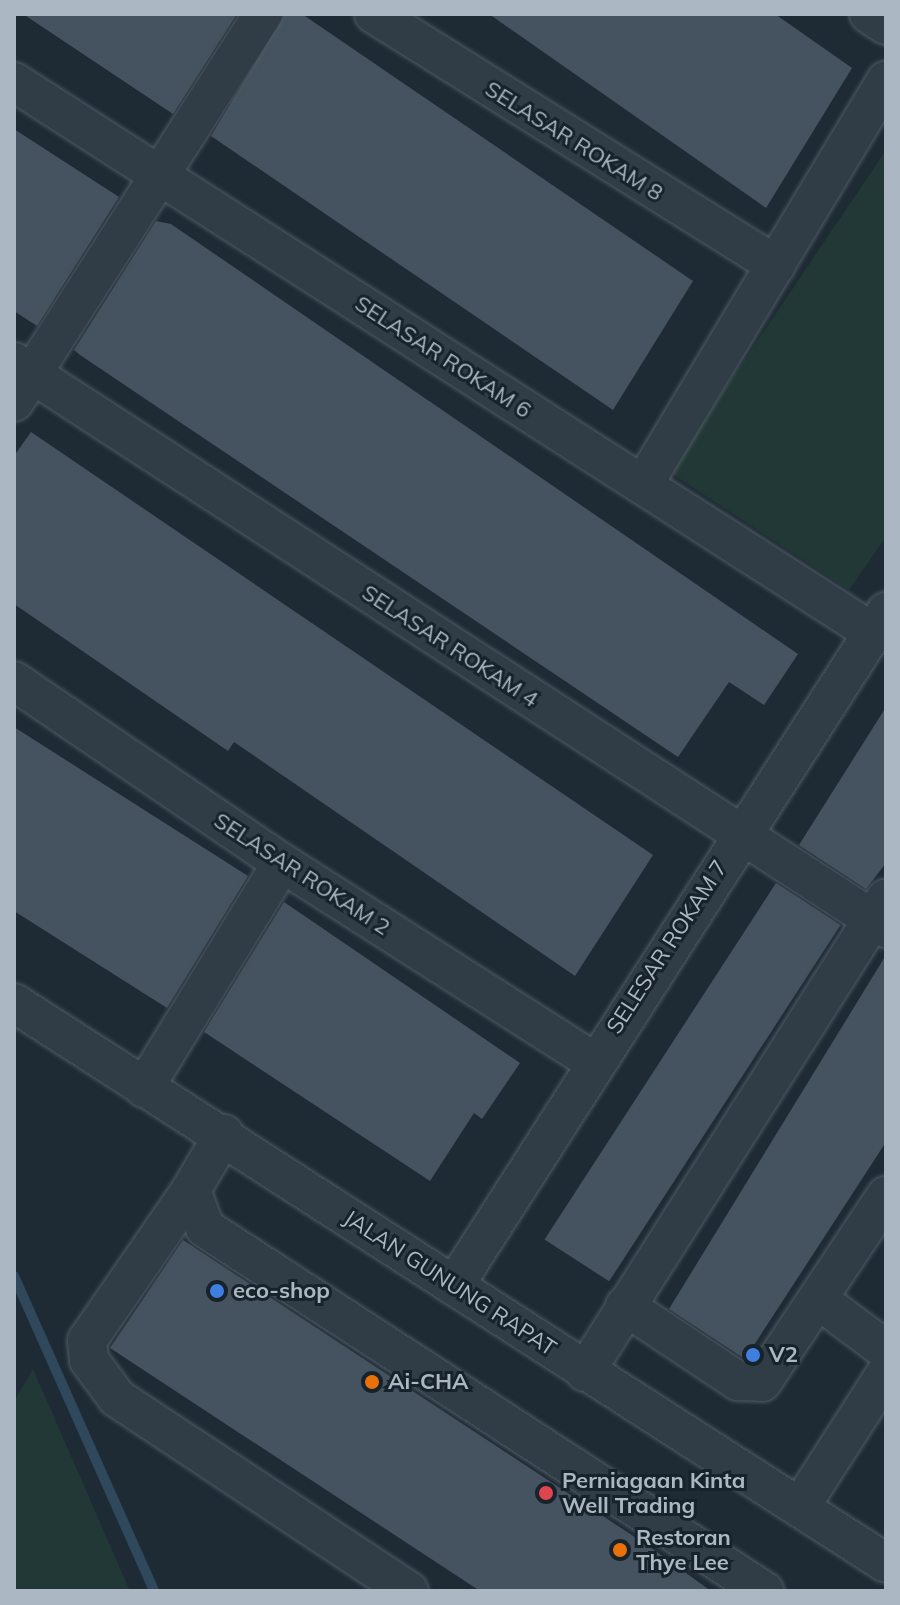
<!DOCTYPE html>
<html>
<head>
<meta charset="utf-8">
<style>
	body { margin:0 }
	#map { position:relative; width:900px; height:1605px; overflow:hidden; background:#1e2b35; font-family:Mulish,sans-serif }
	div>[style] { position:absolute }
	.green>* { inset:0; background:#213836 }
	.stream>* { height:10px; margin:-5px; padding:0 5px; transform-origin:5px; border-radius:5px; background:#2f485b }
	.building>* { inset:0; background:#44535f; transform-origin:0 0 }
	.roads { filter:drop-shadow(0 0 2px #4f5b64) drop-shadow(0 0 2px #4f5b64) }
	.minor>* { height:38px; margin:-19px; padding:0 19px; transform-origin:19px; border-radius:19px; background:#313d46 }
	.dots>* { width:22px; height:22px; translate:-50% -50%; box-sizing:border-box; border:4px solid #17222a; border-radius:50% }
	span { translate:-50% -50%; white-space:nowrap; text-align:center; line-height:1.15; -webkit-text-stroke:6px #17222a; paint-order:stroke }
	.street-label { font-size:22px; color:#abb8c3 }
	.poi-label { font-size:22px; color:#abb8c3; font-weight:700 }
	.left { translate:0 -50%; text-align:left }
	.frame { position:absolute; inset:0; border:16px solid #abb8c3; pointer-events:none }
</style>
</head>
<body>
<div id="map">
	<div class="green">
		<div style="clip-path:polygon(886px 150px,886px 537px,849px 590px,669px 472px)"></div>
		<div style="clip-path:polygon(33px 1369px,130px 1591px,14px 1591px,14px 1401px)"></div>
	</div>
	<div class="stream">
		<div style="left:14px;top:1276px;width:345px;rotate:66deg"></div>
	</div>
	<div class="building">
		<div style="clip-path:polygon(23px 14px,237px 14px,173px 114px)"></div>
		<div style="clip-path:polygon(285px 14px,302px 14px,693px 281px,613px 410px,211px 136px)"></div>
		<div style="clip-path:polygon(489px 14px,775px 14px,852px 68px,766px 208px)"></div>
		<div style="clip-path:polygon(14px 129px,119px 197px,37px 326px,14px 311px)"></div>
		<div style="clip-path:polygon(156px 221px,171px 224px,798px 654px,764px 705px,729px 682px,678px 757px,80px 355px,74px 350px)"></div>
		<div style="clip-path:polygon(31px 432px,653px 855px,575px 976px,234px 742px,228px 751px,14px 604px,14px 456px)"></div>
		<div style="clip-path:polygon(886px 707px,886px 863px,866px 889px,799px 845px)"></div>
		<div style="clip-path:polygon(14px 727px,248px 876px,167px 1008px,14px 911px)"></div>
		<div style="left:776px;top:883px;width:77px;height:425px;rotate:33deg"></div>
		<div style="clip-path:polygon(284px 902px,520px 1063px,482px 1119px,474px 1113px,430px 1181px,204px 1032px)"></div>
		<div style="clip-path:polygon(886px 955px,886px 1142px,745px 1359px,669px 1309px)"></div>
		<div style="clip-path:polygon(183px 1240px,650px 1547px,711px 1591px,480px 1591px,110px 1348px)"></div>
	</div>
	<div class="roads">
		<div class="minor">
			<div style="left:374px;top:14px;width:474px;rotate:32deg"></div>
			<div style="left:869px;top:14px;width:20px;rotate:33deg"></div>
			<div style="left:14px;top:82px;width:1019px;rotate:32.66deg"></div>
			<div style="left:14px;top:362px;width:1040px;rotate:32.99deg"></div>
			<div style="left:14px;top:402px;width:461px;rotate:-57.3deg"></div>
			<div style="left:643px;top:485px;width:472px;rotate:-59deg"></div>
			<div style="left:14px;top:681px;width:324px;rotate:34.2deg"></div>
			<div style="left:282px;top:863px;width:369px;rotate:32.5deg"></div>
			<div style="left:14px;top:1003px;width:1036px;rotate:32.71deg"></div>
			<div style="left:144px;top:1088px;width:264px;rotate:-58.5deg"></div>
			<div style="left:224px;top:1134px;width:65px;rotate:120.5deg"></div>
			<div style="left:191px;top:1190px;width:40px;rotate:69.8deg"></div>
			<div style="left:205px;top:1228px;width:667px;rotate:33deg"></div>
			<div style="left:191px;top:1190px;width:183px;rotate:124.6deg"></div>
			<div style="left:87px;top:1341px;width:19px;rotate:84deg"></div>
			<div style="left:89px;top:1360px;width:47px;rotate:53.6deg"></div>
			<div style="left:117px;top:1398px;width:350px;rotate:33.5deg"></div>
			<div style="left:454px;top:1286px;width:801px;rotate:-57.34deg"></div>
			<div style="left:819px;top:1300px;width:84px;rotate:36.7deg"></div>
			<div style="left:625px;top:1306px;width:136px;rotate:33.6deg"></div>
			<div style="left:738px;top:1381px;width:24px;rotate:2deg"></div>
			<div style="left:762px;top:1382px;width:224px;rotate:-56.3deg"></div>
			<div style="left:585px;top:1372px;width:561px;rotate:-57.58deg"></div>
			<div style="left:800px;top:1507px;width:159px;rotate:-57.3deg"></div>
		</div>
	</div>
	<div class="dots">
		<div style="left:217px;top:1291px;background:#3f7fe0"></div>
		<div style="left:753px;top:1355px;background:#3f7fe0"></div>
		<div style="left:372px;top:1382px;background:#e8710a"></div>
		<div style="left:546px;top:1493px;background:#e0444e"></div>
		<div style="left:620px;top:1550px;background:#e8710a"></div>
	</div>
	<div class="street-label">
		<span style="left:574px;top:141px;rotate:32deg">SELASAR ROKAM 8</span>
		<span style="left:443px;top:357px;rotate:33deg">SELASAR ROKAM 6</span>
		<span style="left:450px;top:646px;rotate:33deg">SELASAR ROKAM 4</span>
		<span style="left:302px;top:874px;rotate:33deg">SELASAR ROKAM 2</span>
		<span style="left:667px;top:947px;rotate:-57deg">SELESAR ROKAM 7</span>
		<span style="left:450px;top:1283px;rotate:33deg">JALAN GUNUNG RAPAT</span>
	</div>
	<div class="poi-label">
		<span class="left" style="left:233px;top:1291px">eco-shop</span>
		<span class="left" style="left:769px;top:1355px">V2</span>
		<span class="left" style="left:388px;top:1382px">Ai-CHA</span>
		<span class="left" style="left:562px;top:1493px">Perniagaan Kinta<br>Well Trading</span>
		<span class="left" style="left:636px;top:1550px">Restoran<br>Thye Lee</span>
	</div>
	<div class="frame"></div>
</div>
</body>
</html>
